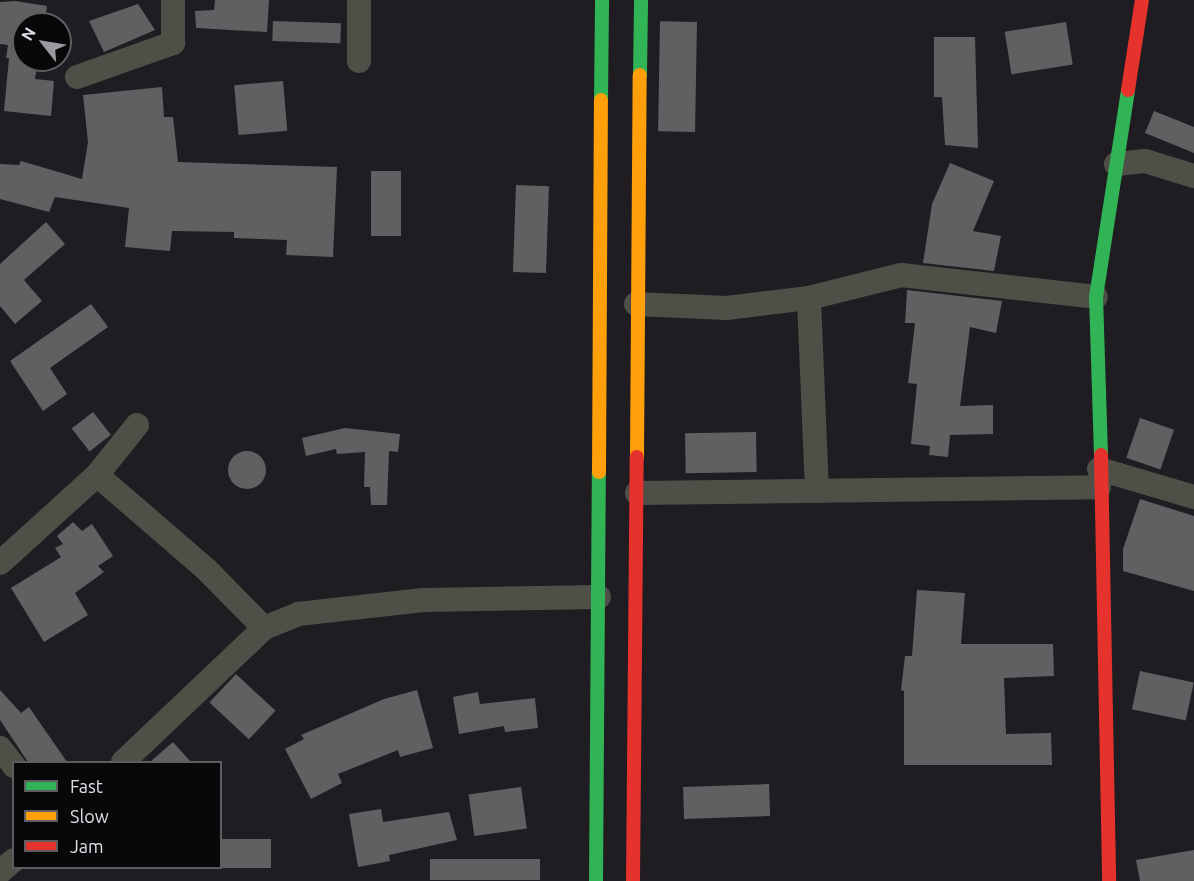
<!DOCTYPE html>
<html>
<head>
<meta charset="utf-8">
<style>
	body { margin:0 }
	#map { position:relative; width:1194px; height:881px; overflow:hidden; background:#1f1d21; font-family:Ubuntu,sans-serif }
	div>[style] { position:absolute }
	.building>* { inset:0; background:#605f62; transform-origin:0 0 }
	.round { border-radius:50% }
	.street>* { height:24px; margin:-12px; padding:0 12px; transform-origin:12px; border-radius:12px; background:#4e5048 }
	.fast>* { height:14px; margin:-7px; padding:0 7px; transform-origin:7px; border-radius:7px; background:#30b455 }
	.slow>* { height:14px; margin:-7px; padding:0 7px; transform-origin:7px; border-radius:7px; background:#ff9f0a }
	.jam>* { height:14px; margin:-7px; padding:0 7px; transform-origin:7px; border-radius:7px; background:#e5322d }
	span { translate:-50% -50%; white-space:nowrap; text-align:center; line-height:1.15; -webkit-text-stroke:6px #080709; paint-order:stroke }
	.legend { position:absolute; left:12px; top:761px; width:210px; height:108px; box-sizing:border-box; background:#080709; border:2px solid #5e5d60; margin:0; padding:8px 10px; list-style:none; font-size:18px; color:#e0dee3 }
	.legend li { display:flex; align-items:center; gap:12px; height:30px }
	.legend b { width:30px; border:2px solid #5e5d60 }
	.north { position:absolute; left:12px; top:12px; width:60px; height:60px; box-sizing:border-box; background:#080709; border:2px solid #5e5d60; border-radius:50%; rotate:301deg; font-size:16px; font-weight:700; line-height:24px; text-align:center; color:#e0dee3 }
	.north::after { content:''; display:block; margin:auto; width:21px; height:27px; background:#9c9a9f; clip-path:polygon(50% 0,100% 100%,50% 72%,0 100%) }
</style>
</head>
<body>
<div id="map">
	<div class="building">
		<div style="clip-path:polygon(215px 0,269px 0,267px 32px,196px 28px,195px 11px,214px 10px)"></div>
		<div style="clip-path:polygon(15px 1px,47px 6px,44px 24px,24px 24px,24px 60px,38px 60px,35px 79px,54px 81px,51px 116px,4px 111px,9px 58px,6px 58px,8px 45px,0 44px,0 2px)"></div>
		<div style="clip-path:polygon(138px 4px,155px 30px,104px 52px,89px 21px)"></div>
		<div style="left:273px;top:21px;width:68px;height:20px;rotate:2deg"></div>
		<div style="left:697px;top:22px;width:110px;height:37px;rotate:91deg"></div>
		<div style="left:1066px;top:22px;width:43px;height:62px;rotate:81deg"></div>
		<div style="clip-path:polygon(934px 37px,975px 37px,978px 148px,945px 145px,942px 97px,934px 97px)"></div>
		<div style="left:283px;top:81px;width:50px;height:49px;rotate:85deg"></div>
		<div style="clip-path:polygon(162px 87px,164px 117px,173px 117px,178px 162px,337px 167px,333px 257px,286px 255px,287px 240px,234px 238px,234px 232px,172px 231px,170px 251px,125px 247px,129px 208px,55px 197px,49px 212px,0 199px,0 164px,19px 165px,21px 161px,82px 179px,88px 142px,83px 95px)"></div>
		<div style="clip-path:polygon(1154px 111px,1194px 127px,1194px 153px,1145px 133px)"></div>
		<div style="clip-path:polygon(950px 163px,994px 181px,973px 231px,1001px 236px,994px 271px,923px 263px,932px 204px)"></div>
		<div style="left:371px;top:171px;width:30px;height:65px"></div>
		<div style="left:516px;top:185px;width:33px;height:87px;rotate:2deg"></div>
		<div style="clip-path:polygon(46px 222px,65px 244px,24px 280px,42px 301px,15px 324px,0 306px,0 264px)"></div>
		<div style="clip-path:polygon(907px 290px,1002px 301px,996px 333px,970px 327px,960px 406px,993px 405px,993px 434px,950px 435px,948px 457px,929px 455px,930px 446px,911px 444px,917px 384px,908px 383px,915px 323px,905px 323px)"></div>
		<div style="clip-path:polygon(91px 304px,108px 327px,50px 368px,67px 394px,43px 411px,10px 361px)"></div>
		<div style="left:93px;top:412px;width:29px;height:27px;rotate:52deg"></div>
		<div style="left:1140px;top:418px;width:36px;height:42px;rotate:19deg"></div>
		<div style="clip-path:polygon(345px 428px,400px 434px,398px 452px,389px 451px,387px 505px,371px 505px,370px 487px,364px 487px,365px 452px,337px 454px,336px 449px,306px 456px,302px 438px)"></div>
		<div style="left:756px;top:432px;width:40px;height:71px;rotate:89deg"></div>
		<div class="round" style="left:228px;top:451px;width:38px;height:38px"></div>
		<div style="clip-path:polygon(1140px 499px,1194px 516px,1194px 591px,1123px 571px,1123px 549px)"></div>
		<div style="clip-path:polygon(73px 522px,82px 531px,92px 524px,113px 556px,98px 566px,104px 572px,75px 593px,88px 615px,44px 642px,11px 588px,61px 557px,55px 548px,63px 544px,57px 536px)"></div>
		<div style="clip-path:polygon(917px 590px,965px 593px,961px 644px,1053px 644px,1054px 676px,1004px 678px,1006px 734px,1051px 733px,1052px 765px,904px 765px,904px 691px,901px 690px,905px 656px,912px 656px)"></div>
		<div style="left:1140px;top:671px;width:55px;height:39px;rotate:12deg"></div>
		<div style="left:236px;top:674px;width:54px;height:39px;rotate:43deg"></div>
		<div style="clip-path:polygon(0 690px,21px 713px,29px 707px,67px 762px,28px 762px,0 720px)"></div>
		<div style="clip-path:polygon(417px 690px,433px 748px,400px 757px,398px 750px,338px 774px,342px 783px,311px 799px,285px 749px,304px 739px,301px 735px,384px 699px)"></div>
		<div style="clip-path:polygon(478px 692px,480px 704px,535px 698px,538px 728px,505px 732px,504px 726px,459px 734px,453px 697px)"></div>
		<div style="clip-path:polygon(173px 742px,191px 762px,150px 762px)"></div>
		<div style="left:769px;top:784px;width:32px;height:86px;rotate:88deg"></div>
		<div style="left:521px;top:787px;width:42px;height:53px;rotate:82deg"></div>
		<div style="clip-path:polygon(381px 809px,383px 822px,449px 812px,457px 840px,389px 855px,390px 861px,358px 867px,349px 814px)"></div>
		<div style="left:220px;top:839px;width:51px;height:29px"></div>
		<div style="clip-path:polygon(1194px 850px,1194px 881px,1140px 881px,1136px 860px)"></div>
		<div style="left:540px;top:859px;width:21px;height:110px;rotate:90deg"></div>
	</div>
	<div class="street">
		<div style="left:359px;top:61px;width:61px;rotate:-90deg"></div>
		<div style="left:77px;top:77px;width:102px;rotate:-19.5deg"></div>
		<div style="left:173px;top:43px;width:43px;rotate:-90deg"></div>
		<div style="left:1116px;top:164px;width:29px;rotate:-6deg"></div>
		<div style="left:1145px;top:161px;width:51px;rotate:17deg"></div>
		<div style="left:636px;top:304px;width:91px;rotate:2.5deg"></div>
		<div style="left:727px;top:308px;width:83px;rotate:-7deg"></div>
		<div style="left:1099px;top:469px;width:99px;rotate:16.4deg"></div>
		<div style="left:97px;top:475px;width:145px;rotate:40.8deg"></div>
		<div style="left:207px;top:570px;width:81px;rotate:45.5deg"></div>
		<div style="left:817px;top:491px;width:193px;rotate:-92.4deg"></div>
		<div style="left:809px;top:298px;width:95px;rotate:-14deg"></div>
		<div style="left:901px;top:275px;width:196px;rotate:6.4deg"></div>
		<div style="left:637px;top:493px;width:462px;rotate:-0.7deg"></div>
		<div style="left:0;top:563px;width:131px;rotate:-42.2deg"></div>
		<div style="left:97px;top:475px;width:64px;rotate:-51.3deg"></div>
		<div style="left:0;top:748px;width:23px;rotate:52deg"></div>
		<div style="left:123px;top:762px;width:195px;rotate:-43.5deg"></div>
		<div style="left:264px;top:628px;width:37px;rotate:-22deg"></div>
		<div style="left:298px;top:614px;width:126px;rotate:-6.4deg"></div>
		<div style="left:423px;top:600px;width:176px;rotate:-1deg"></div>
		<div style="left:0;top:872px;width:18px;rotate:-41deg"></div>
	</div>
	<div class="fast">
		<div style="left:640px;top:75px;width:75px;rotate:-89.2deg"></div>
		<div style="left:601px;top:100px;width:100px;rotate:-89.4deg"></div>
		<div style="left:1101px;top:455px;width:158px;rotate:-91.8deg"></div>
		<div style="left:1096px;top:297px;width:209px;rotate:-81.2deg"></div>
		<div style="left:596px;top:881px;width:409px;rotate:-89.6deg"></div>
	</div>
	<div class="slow">
		<div style="left:637px;top:457px;width:382px;rotate:-89.6deg"></div>
		<div style="left:599px;top:472px;width:372px;rotate:-89.7deg"></div>
	</div>
	<div class="jam">
		<div style="left:1128px;top:90px;width:91px;rotate:-81.2deg"></div>
		<div style="left:1101px;top:455px;width:426px;rotate:88.9deg"></div>
		<div style="left:633px;top:881px;width:424px;rotate:-89.5deg"></div>
	</div>
	<ul class="legend">
	<li><b style="height:8px;background:#30b455"></b>Fast</li>
	<li><b style="height:8px;background:#ff9f0a"></b>Slow</li>
	<li><b style="height:8px;background:#e5322d"></b>Jam</li>
	</ul>
	<div class="north">N</div>
</div>
</body>
</html>
